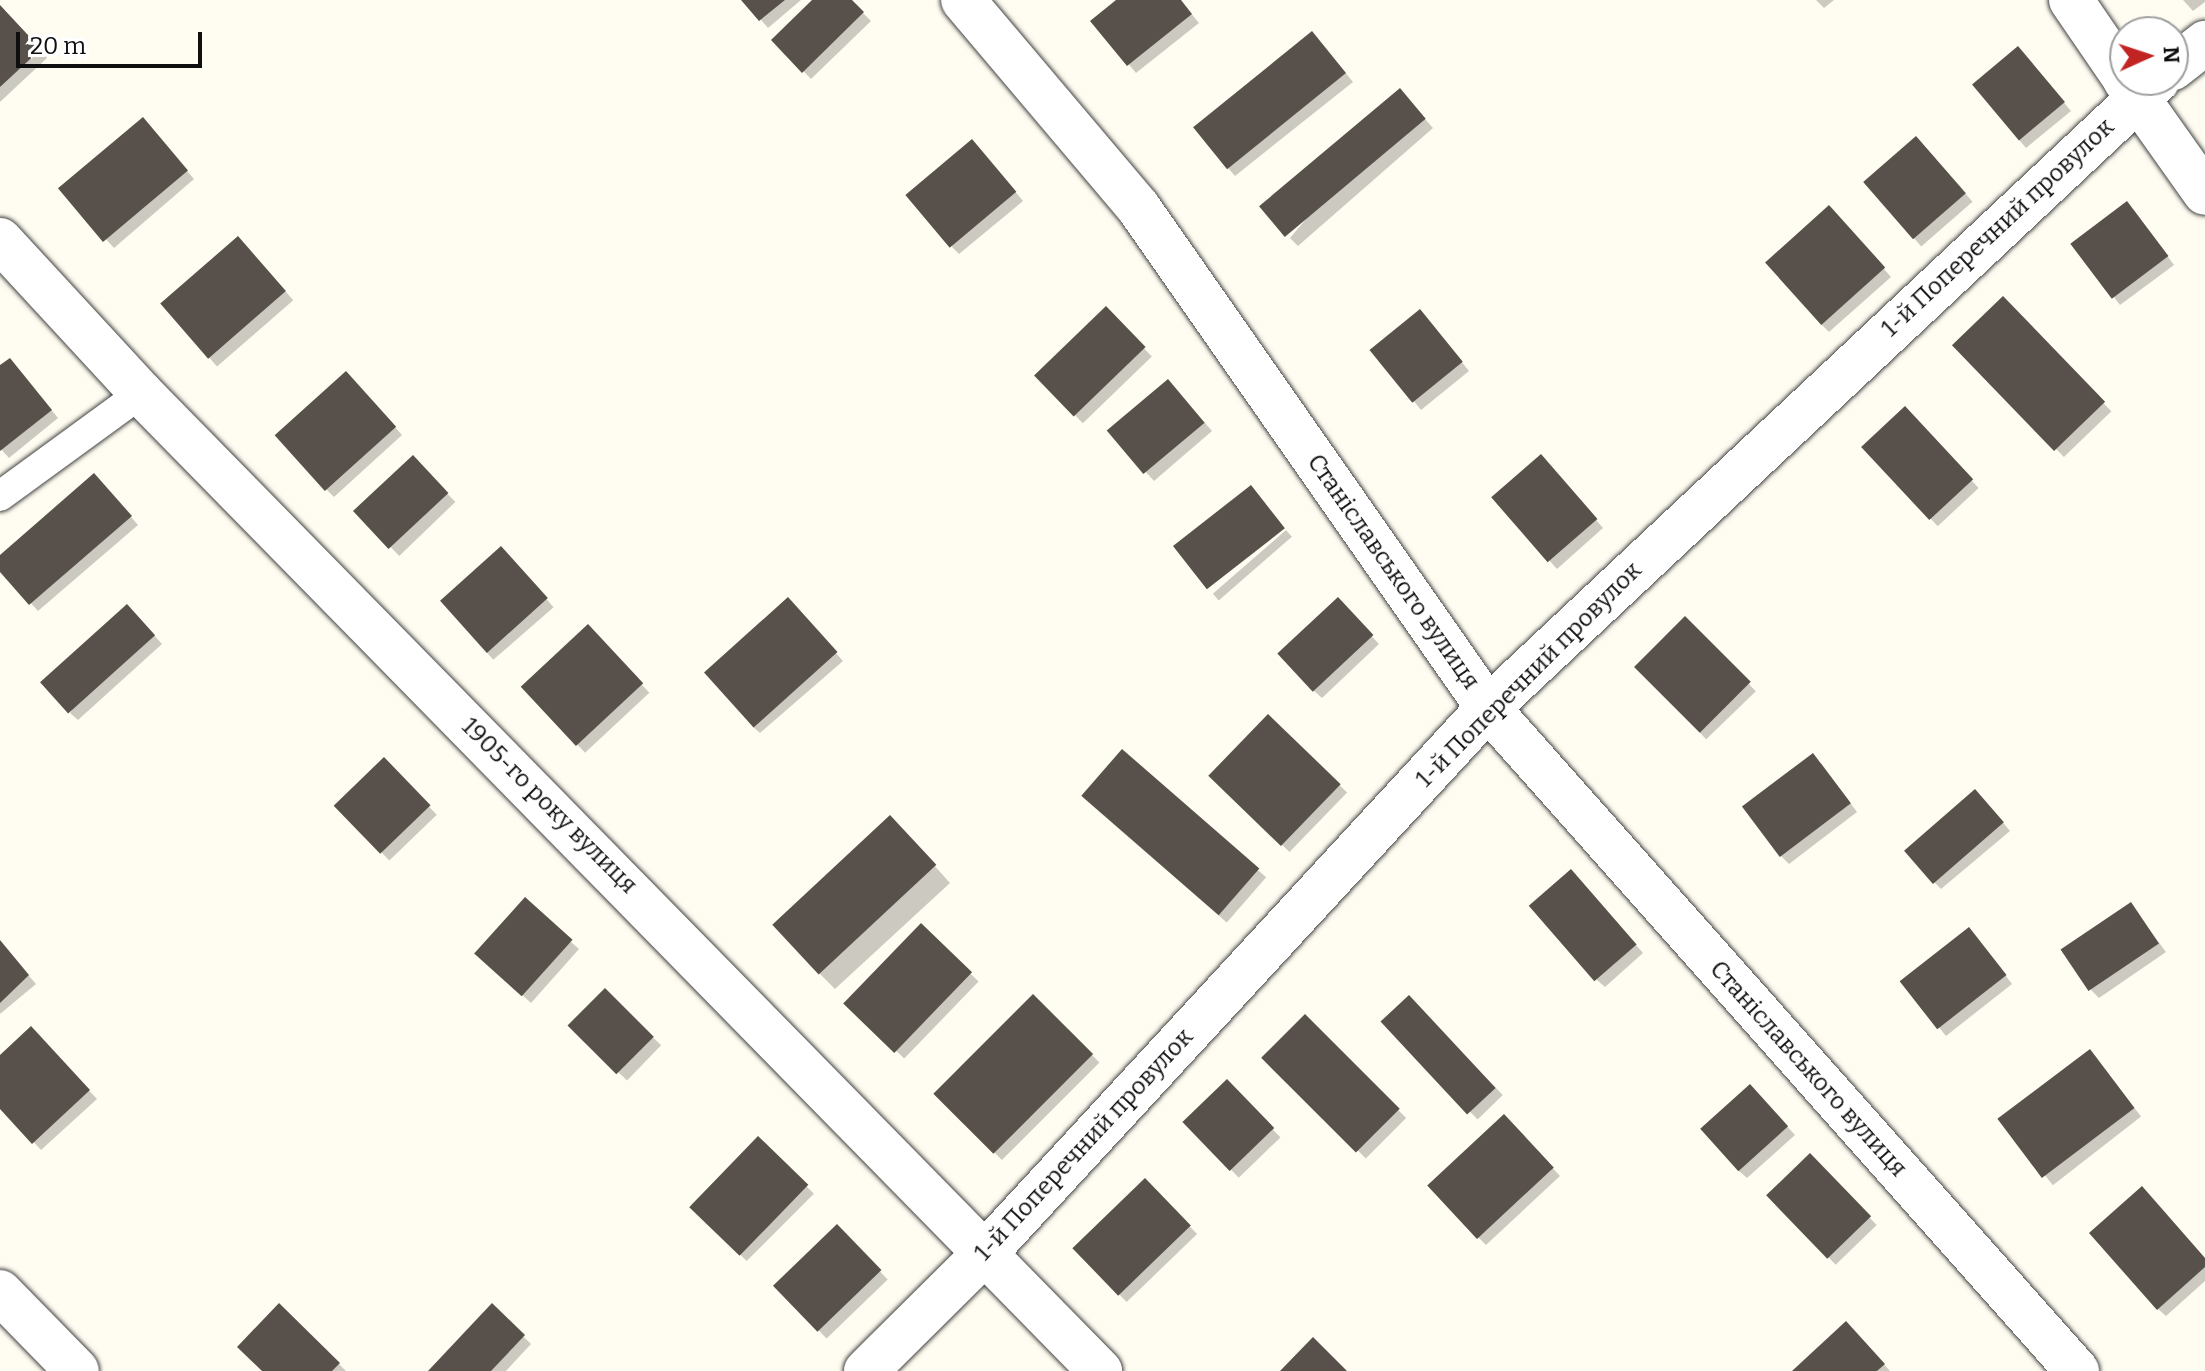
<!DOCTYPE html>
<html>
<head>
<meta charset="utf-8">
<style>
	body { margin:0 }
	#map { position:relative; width:2205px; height:1371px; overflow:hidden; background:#fffdf1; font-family:Bitter,serif }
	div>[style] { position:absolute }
	.shadow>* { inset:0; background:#0003; transform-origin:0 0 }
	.building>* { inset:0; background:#58514b; transform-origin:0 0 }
	.roads { filter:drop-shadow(0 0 2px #424242) drop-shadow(0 0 2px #424242) }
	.lane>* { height:30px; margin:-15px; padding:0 15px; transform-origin:15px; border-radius:15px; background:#fff }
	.street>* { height:44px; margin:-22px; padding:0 22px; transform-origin:22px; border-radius:22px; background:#fff }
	span { translate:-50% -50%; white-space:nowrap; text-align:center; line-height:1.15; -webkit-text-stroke:8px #fff; paint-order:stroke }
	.street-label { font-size:24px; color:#0f0f0f }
	.north { position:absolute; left:2109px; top:16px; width:80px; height:80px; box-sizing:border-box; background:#fff; border:2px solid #9f9f9f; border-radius:50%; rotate:87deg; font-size:22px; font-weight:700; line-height:32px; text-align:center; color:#0f0f0f }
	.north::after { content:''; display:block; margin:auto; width:28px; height:36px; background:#c22424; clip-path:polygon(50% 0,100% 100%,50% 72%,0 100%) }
	.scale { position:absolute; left:16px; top:32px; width:186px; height:36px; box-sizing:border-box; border:4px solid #0f0f0f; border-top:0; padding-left:10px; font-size:24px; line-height:28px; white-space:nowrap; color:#0f0f0f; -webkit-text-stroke:6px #fff; paint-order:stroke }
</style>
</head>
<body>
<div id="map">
	<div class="shadow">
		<div style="clip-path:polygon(744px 0,801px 0,768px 28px)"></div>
		<div style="clip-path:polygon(814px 0,850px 0,871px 21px,811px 79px,773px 40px)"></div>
		<div style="clip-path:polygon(1119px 0,1180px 0,1199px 23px,1136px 73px,1093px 21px)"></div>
		<div style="clip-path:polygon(1816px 0,1834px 0,1824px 8px)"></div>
		<div style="clip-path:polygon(2183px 0,2205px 0,2205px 2px,2193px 11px)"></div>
		<div style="clip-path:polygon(0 7px,47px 58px,0 102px)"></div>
		<div style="clip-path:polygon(1320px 42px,1353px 82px,1235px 176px,1228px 168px)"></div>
		<div style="clip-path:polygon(2026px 57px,2071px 111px,2026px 148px,1974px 86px)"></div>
		<div style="clip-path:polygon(1407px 99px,1433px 128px,1298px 246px,1290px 238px)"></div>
		<div style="clip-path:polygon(150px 128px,194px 179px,114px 248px,62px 190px)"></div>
		<div style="left:1924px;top:146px;width:74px;height:68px;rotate:49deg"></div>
		<div style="clip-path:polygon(980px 149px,1023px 201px,959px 254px,952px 247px)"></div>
		<div style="clip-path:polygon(2134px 211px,2174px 265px,2120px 305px,2073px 243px)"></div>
		<div style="clip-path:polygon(1837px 215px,1891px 277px,1829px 332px,1821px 324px)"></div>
		<div style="left:246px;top:246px;width:72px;height:101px;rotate:49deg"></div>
		<div style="left:2003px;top:299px;width:156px;height:66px;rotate:46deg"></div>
		<div style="left:1106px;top:309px;width:66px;height:96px;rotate:46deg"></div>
		<div style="clip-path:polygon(1427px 319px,1469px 371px,1421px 410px,1372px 350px)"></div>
		<div style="clip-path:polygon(0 368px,17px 368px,58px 418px,9px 458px,0 448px)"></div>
		<div style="clip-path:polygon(354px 381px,402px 435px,334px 497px,326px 489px)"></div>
		<div style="clip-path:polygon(1176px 390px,1212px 431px,1154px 481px,1110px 433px)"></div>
		<div style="left:1905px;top:409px;width:108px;height:56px;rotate:47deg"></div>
		<div style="left:413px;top:458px;width:61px;height:78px;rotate:46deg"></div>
		<div style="clip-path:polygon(1549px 465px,1603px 528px,1557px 569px,1493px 498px)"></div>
		<div style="clip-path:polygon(102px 484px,138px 525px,38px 611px,0 569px,0 557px)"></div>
		<div style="left:1286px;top:530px;width:9px;height:97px;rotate:49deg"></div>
		<div style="left:509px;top:556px;width:68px;height:80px;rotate:49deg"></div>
		<div style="clip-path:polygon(1338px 600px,1379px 644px,1322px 698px,1314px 691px)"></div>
		<div style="clip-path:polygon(796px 607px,843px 661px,760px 733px,752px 726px)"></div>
		<div style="clip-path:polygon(135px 614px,162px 644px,78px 720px,70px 713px)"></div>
		<div style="left:1685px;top:618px;width:102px;height:69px;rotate:46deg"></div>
		<div style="left:588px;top:627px;width:90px;height:88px;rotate:47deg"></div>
		<div style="left:1268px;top:716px;width:110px;height:83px;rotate:44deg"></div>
		<div style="left:1122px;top:752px;width:191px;height:60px;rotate:41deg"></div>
		<div style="left:384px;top:760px;width:76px;height:66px;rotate:46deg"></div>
		<div style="clip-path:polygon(1821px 763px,1857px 812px,1789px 864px,1781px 856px)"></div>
		<div style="clip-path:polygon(1983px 799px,2010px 831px,1941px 889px,1933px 881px)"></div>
		<div style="clip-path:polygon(906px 834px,950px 883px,835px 989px,819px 973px)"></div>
		<div style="clip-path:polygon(1579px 879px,1643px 953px,1605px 987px,1597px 980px)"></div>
		<div style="clip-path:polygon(2131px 905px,2166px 952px,2099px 998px,2091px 990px)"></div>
		<div style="left:921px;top:926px;width:80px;height:107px;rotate:44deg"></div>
		<div style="clip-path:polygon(1977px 938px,2012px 984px,1946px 1036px,1902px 982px)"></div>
		<div style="clip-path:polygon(0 942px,36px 984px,0 1014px)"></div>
		<div style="clip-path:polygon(571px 942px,579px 949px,531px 1003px,485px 961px)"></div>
		<div style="left:605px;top:991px;width:78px;height:49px;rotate:44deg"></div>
		<div style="left:1033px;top:996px;width:94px;height:138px;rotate:45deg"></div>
		<div style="left:1409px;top:998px;width:135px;height:35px;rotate:46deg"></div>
		<div style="left:1305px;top:1017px;width:143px;height:57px;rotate:45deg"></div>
		<div style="clip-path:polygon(31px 1029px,97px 1099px,41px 1150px,0 1106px,0 1058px)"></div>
		<div style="left:2090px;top:1051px;width:83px;height:112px;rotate:52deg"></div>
		<div style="left:1227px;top:1082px;width:77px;height:58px;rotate:46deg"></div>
		<div style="clip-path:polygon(1757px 1094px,1795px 1135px,1747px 1178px,1739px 1171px)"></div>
		<div style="clip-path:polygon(1512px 1124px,1560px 1176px,1486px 1245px,1478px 1237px)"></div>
		<div style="left:758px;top:1138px;width:79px;height:95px;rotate:45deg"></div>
		<div style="left:1810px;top:1156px;width:96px;height:57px;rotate:46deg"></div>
		<div style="left:1145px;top:1180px;width:75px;height:98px;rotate:46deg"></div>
		<div style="left:837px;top:1227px;width:73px;height:85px;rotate:46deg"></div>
		<div style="clip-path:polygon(2205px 1260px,2205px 1281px,2166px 1316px,2158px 1309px)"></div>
		<div style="clip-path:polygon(279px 1306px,346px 1371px,264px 1371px)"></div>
		<div style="clip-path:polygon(492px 1306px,531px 1344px,506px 1371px,431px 1371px)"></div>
		<div style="clip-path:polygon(1862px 1340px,1890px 1371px,1795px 1371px)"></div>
	</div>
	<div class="building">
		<div style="clip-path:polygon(741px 0,785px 0,759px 21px)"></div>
		<div style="clip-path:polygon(812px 0,852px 0,864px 12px,802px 73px,771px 40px)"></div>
		<div style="clip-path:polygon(1116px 0,1181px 0,1192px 14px,1127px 66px,1090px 21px)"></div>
		<div style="clip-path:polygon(0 5px,41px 49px,0 87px)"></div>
		<div style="left:1312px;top:31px;width:54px;height:153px;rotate:51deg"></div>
		<div style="left:2018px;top:46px;width:73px;height:60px;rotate:50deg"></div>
		<div style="left:1400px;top:88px;width:40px;height:184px;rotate:50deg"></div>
		<div style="left:143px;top:117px;width:70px;height:111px;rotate:50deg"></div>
		<div style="left:1916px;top:136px;width:76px;height:70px;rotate:49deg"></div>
		<div style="left:972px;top:139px;width:69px;height:87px;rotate:50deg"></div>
		<div style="left:2127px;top:201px;width:69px;height:71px;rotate:53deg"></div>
		<div style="left:1829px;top:205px;width:84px;height:86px;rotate:48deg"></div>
		<div style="left:238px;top:236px;width:73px;height:103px;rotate:49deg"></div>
		<div style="left:2003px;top:296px;width:147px;height:71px;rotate:46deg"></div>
		<div style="left:1106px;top:306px;width:57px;height:100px;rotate:46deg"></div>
		<div style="left:1420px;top:309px;width:68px;height:65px;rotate:51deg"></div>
		<div style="clip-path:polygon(10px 358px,52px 410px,0 451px,0 365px)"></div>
		<div style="left:346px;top:371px;width:75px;height:96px;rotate:48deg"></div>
		<div style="left:1168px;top:379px;width:57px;height:80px;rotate:50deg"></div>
		<div style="left:1905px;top:406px;width:100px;height:60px;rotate:47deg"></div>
		<div style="left:1541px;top:454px;width:86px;height:66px;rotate:49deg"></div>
		<div style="left:413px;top:455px;width:52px;height:82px;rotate:47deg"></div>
		<div style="clip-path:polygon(94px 473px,132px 516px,29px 605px,0 572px,0 555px)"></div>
		<div style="left:1251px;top:485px;width:55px;height:99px;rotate:52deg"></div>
		<div style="left:501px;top:546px;width:70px;height:82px;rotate:48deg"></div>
		<div style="left:788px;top:597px;width:74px;height:113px;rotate:48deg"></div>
		<div style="left:1338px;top:597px;width:52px;height:83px;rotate:47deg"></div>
		<div style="left:127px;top:604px;width:42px;height:117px;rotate:48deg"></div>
		<div style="left:1685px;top:616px;width:93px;height:72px;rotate:45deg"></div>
		<div style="left:588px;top:624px;width:81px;height:92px;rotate:47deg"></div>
		<div style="left:1268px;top:714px;width:101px;height:86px;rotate:44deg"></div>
		<div style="left:1122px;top:749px;width:182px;height:62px;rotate:41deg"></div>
		<div style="left:1813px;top:753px;width:63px;height:89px;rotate:53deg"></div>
		<div style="left:384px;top:757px;width:67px;height:70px;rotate:46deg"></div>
		<div style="left:1975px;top:789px;width:44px;height:94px;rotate:49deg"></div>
		<div style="left:890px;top:815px;width:68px;height:161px;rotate:47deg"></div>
		<div style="left:1571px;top:869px;width:100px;height:56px;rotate:49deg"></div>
		<div style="left:525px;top:897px;width:64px;height:76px;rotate:42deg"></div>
		<div style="left:2131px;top:902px;width:50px;height:85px;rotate:56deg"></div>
		<div style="left:921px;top:923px;width:71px;height:112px;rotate:44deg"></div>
		<div style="left:1969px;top:927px;width:61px;height:88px;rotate:52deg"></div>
		<div style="clip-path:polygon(0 940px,29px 975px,0 1003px)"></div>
		<div style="left:605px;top:988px;width:69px;height:53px;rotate:45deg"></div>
		<div style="left:1033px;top:994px;width:85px;height:141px;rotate:45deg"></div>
		<div style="left:1409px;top:995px;width:127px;height:39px;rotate:47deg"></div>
		<div style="left:1305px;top:1014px;width:134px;height:62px;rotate:45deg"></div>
		<div style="clip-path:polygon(31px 1026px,90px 1090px,32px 1144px,0 1109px,0 1055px)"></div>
		<div style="left:2090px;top:1049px;width:74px;height:116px;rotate:53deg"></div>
		<div style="left:1227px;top:1079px;width:68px;height:62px;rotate:46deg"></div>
		<div style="left:1750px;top:1084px;width:57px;height:67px;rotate:48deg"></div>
		<div style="left:1504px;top:1114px;width:73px;height:105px;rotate:47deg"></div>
		<div style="left:758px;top:1136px;width:70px;height:99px;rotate:44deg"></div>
		<div style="left:1810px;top:1153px;width:88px;height:61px;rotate:46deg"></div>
		<div style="left:1145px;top:1178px;width:66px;height:101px;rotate:46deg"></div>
		<div style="clip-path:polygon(2142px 1186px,2205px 1258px,2205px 1267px,2157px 1310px,2089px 1233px)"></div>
		<div style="left:837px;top:1224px;width:64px;height:89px;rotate:46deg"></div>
		<div style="clip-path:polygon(279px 1303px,340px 1363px,332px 1371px,262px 1371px,237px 1347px)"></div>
		<div style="clip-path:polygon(492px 1303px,525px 1335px,491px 1371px,428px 1371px)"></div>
		<div style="clip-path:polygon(1846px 1321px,1885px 1364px,1877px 1371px,1792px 1371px)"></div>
		<div style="clip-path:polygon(1313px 1337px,1347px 1371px,1280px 1371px)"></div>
	</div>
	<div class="roads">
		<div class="lane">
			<div style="left:0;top:496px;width:175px;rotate:-36.1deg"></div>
		</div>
		<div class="street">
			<div style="left:963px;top:0;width:271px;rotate:49.8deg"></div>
			<div style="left:1138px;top:207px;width:611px;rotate:55.06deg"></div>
			<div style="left:1488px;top:708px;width:887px;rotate:48.38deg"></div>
			<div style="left:2071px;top:0;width:96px;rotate:55.6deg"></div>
			<div style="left:2173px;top:68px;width:41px;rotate:-38deg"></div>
			<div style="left:2125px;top:80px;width:138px;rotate:54.7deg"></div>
			<div style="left:0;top:240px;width:208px;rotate:47.3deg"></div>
			<div style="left:141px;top:393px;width:1370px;rotate:45.56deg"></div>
			<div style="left:0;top:1292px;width:110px;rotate:45.7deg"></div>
			<div style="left:866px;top:1371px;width:172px;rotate:-44.8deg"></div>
			<div style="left:988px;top:1250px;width:737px;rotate:-47.31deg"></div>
			<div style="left:1488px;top:708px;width:918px;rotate:-43.15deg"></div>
		</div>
	</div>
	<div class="street-label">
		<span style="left:1998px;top:228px;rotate:-43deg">1-й Поперечний провулок</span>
		<span style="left:1393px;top:572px;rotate:55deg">Станіславського вулиця</span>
		<span style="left:1529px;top:675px;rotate:-45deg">1-й Поперечний провулок</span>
		<span style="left:549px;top:806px;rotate:45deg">1905-го року вулиця</span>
		<span style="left:1808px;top:1069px;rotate:48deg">Станіславського вулиця</span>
		<span style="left:1084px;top:1145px;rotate:-47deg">1-й Поперечний провулок</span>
	</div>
	<div class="north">N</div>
	<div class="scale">20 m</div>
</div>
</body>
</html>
